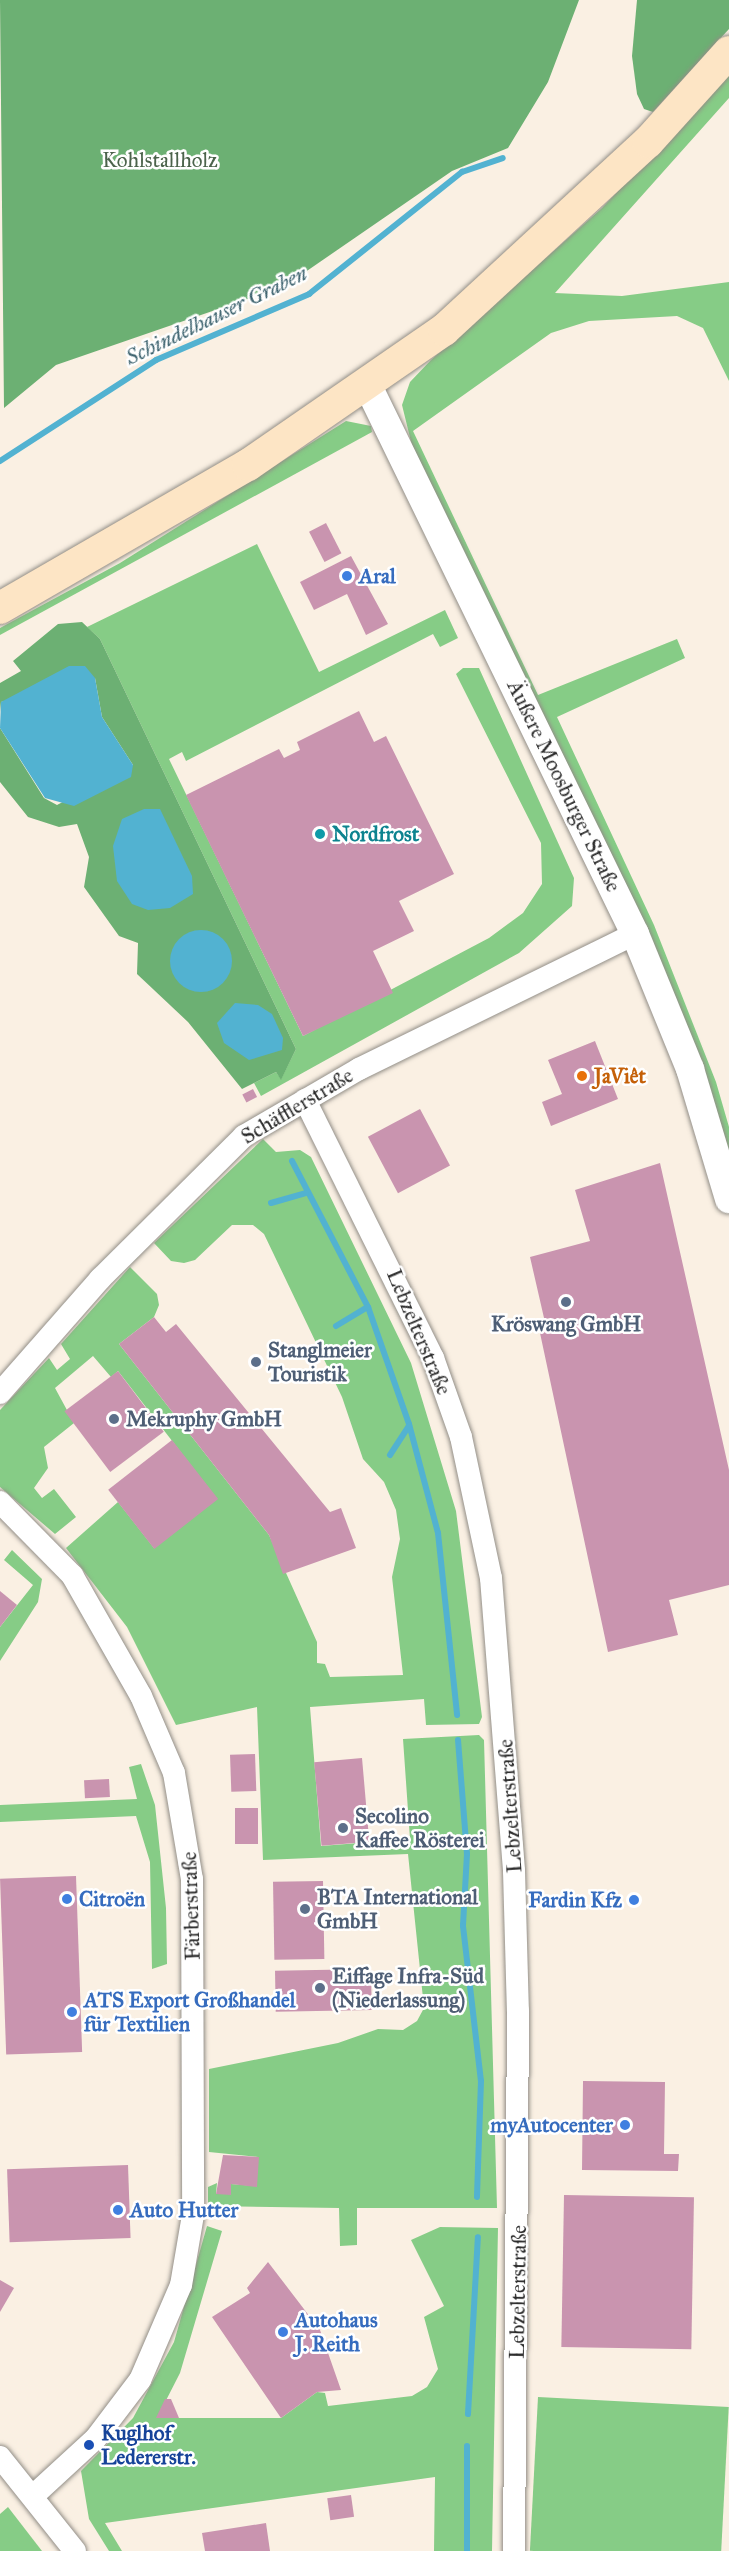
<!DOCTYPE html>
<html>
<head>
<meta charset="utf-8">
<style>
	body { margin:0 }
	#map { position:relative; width:729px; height:2551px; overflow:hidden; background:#faf0e3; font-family:"IM FELL Great Primer",serif }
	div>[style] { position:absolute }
	.green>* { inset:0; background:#86cc86; transform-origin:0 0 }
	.forest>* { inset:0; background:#6cb073 }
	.water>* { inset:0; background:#52b2d1 }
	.round { border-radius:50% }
	.stream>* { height:6px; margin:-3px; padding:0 3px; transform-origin:3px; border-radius:3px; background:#52b2d1 }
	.building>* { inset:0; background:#c994af; transform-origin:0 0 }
	.roads { filter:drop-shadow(0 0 2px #928e87) drop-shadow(0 0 2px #928e87) }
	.minor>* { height:22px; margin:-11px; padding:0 11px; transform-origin:11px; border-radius:11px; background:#fff }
	.tertiary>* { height:28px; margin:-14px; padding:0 14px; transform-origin:14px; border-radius:14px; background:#fff }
	.secondary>* { height:32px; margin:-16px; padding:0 16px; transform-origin:16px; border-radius:16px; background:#fde5c5 }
	.dots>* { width:16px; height:16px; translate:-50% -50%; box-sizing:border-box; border:3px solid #fff; border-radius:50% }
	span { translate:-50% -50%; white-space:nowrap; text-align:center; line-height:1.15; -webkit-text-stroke:5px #fff; paint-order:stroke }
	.park-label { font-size:21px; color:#4b634b }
	.shop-label { font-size:21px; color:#366cbe; font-weight:700 }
	.left { translate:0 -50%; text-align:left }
	.right { translate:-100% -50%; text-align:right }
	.street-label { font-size:21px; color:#2b2b2b }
	.culture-label { font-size:21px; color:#0d838f; font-weight:700 }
	.food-label { font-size:21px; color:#c56008; font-weight:700 }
	.service-label { font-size:21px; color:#4e5e75; font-weight:700 }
	.transit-label { font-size:21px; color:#164399; font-weight:700 }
	.water-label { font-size:22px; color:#3b616d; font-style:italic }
</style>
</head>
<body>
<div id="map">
	<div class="green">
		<div style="clip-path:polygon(729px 74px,729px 98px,555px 293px,622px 296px,729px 282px,729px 381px,703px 328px,677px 316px,589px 321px,551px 333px,413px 431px,538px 695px,677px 639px,685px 658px,557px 717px,654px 925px,716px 1082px,729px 1127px,729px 1183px,415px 458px,402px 405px,410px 382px,431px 360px,602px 208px)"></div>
		<div style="clip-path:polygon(346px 421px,371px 426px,372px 432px,0 635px,0 628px,120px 563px)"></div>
		<div style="clip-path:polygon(257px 544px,319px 672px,445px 610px,458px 638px,440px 647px,433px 634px,186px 761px,182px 752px,169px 759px,303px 1036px,489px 938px,523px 913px,542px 884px,541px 843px,456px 674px,463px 668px,479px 668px,574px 878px,572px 906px,519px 953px,261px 1096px,254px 1083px,276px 1072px,281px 1079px,296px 1049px,100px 639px,87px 627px)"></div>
		<div style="clip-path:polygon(263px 1139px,276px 1152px,300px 1150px,311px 1157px,411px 1363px,456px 1511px,482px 1717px,479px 1724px,426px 1725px,424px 1699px,310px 1707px,321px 1846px,410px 1839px,403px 1739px,479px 1735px,484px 1740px,497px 2208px,357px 2208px,357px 2245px,340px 2246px,339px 2208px,208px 2206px,208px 2187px,217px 2183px,216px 2194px,231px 2194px,231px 2184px,256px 2186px,258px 2157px,209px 2152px,209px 2069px,338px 2043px,378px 2029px,403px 2030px,417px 2021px,424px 2008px,408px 1854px,263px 1860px,257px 1707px,176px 1725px,127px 1627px,66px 1548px,118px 1502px,154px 1548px,217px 1499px,118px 1371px,111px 1377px,93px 1356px,55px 1388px,74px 1423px,44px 1447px,48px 1468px,34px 1488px,42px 1498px,54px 1489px,76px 1517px,55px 1534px,0 1487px,0 1410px,49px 1358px,57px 1370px,70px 1359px,61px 1344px,130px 1267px,157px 1294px,159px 1305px,154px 1317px,119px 1344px,269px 1535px,317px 1642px,317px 1663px,325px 1664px,330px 1677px,403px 1675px,392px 1577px,400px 1539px,396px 1510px,384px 1482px,363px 1459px,342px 1397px,264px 1234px,253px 1225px,232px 1225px,195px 1260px,184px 1263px,171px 1261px,154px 1243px)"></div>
		<div style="clip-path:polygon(12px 1550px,42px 1579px,38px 1602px,0 1661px,0 1627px,33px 1585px,4px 1560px)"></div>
		<div style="clip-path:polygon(141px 1764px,155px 1805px,166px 1908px,167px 1964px,152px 1969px,150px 1862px,136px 1816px,0 1822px,0 1805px,137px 1799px,129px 1767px)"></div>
		<div style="clip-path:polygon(207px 2226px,222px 2231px,180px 2373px,157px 2418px,281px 2418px,317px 2392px,325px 2393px,328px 2406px,412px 2396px,427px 2387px,438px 2369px,424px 2317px,444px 2306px,411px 2240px,440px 2227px,498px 2228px,492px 2551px,434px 2551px,435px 2477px,105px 2523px,122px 2551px,109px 2551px,89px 2519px,81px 2471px,133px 2418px,174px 2342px)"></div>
		<div style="left:538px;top:2397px;width:191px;height:154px;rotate:3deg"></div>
		<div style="clip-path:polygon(8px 2507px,42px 2551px,0 2551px,0 2514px)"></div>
	</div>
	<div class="forest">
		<div style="clip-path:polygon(0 0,579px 0,548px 82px,508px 148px,452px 171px,285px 286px,56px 365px,4px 408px)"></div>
		<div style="clip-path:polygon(637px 0,729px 0,729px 29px,653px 112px,644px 109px,637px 94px,632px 56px)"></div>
		<div style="clip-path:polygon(82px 622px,100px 639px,296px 1049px,281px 1080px,276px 1072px,242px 1089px,188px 1022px,137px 974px,138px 943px,119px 936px,84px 887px,89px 857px,77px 824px,59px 827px,28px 817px,0 782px,0 728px,44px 798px,57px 805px,133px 765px,102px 717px,95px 678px,1px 702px,0 712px,0 683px,21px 671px,13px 661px,58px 624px)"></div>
	</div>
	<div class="water">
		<div style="clip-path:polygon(69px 666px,85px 666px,95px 678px,102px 717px,133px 765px,131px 777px,74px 806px,45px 798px,0 728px,1px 702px)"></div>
		<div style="clip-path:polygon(144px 809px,160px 809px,192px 876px,193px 894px,170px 908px,148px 910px,132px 904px,117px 881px,113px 846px,122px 819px)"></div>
		<div class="round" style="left:170px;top:930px;width:62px;height:62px"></div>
		<div style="clip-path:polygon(235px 1003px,258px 1005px,272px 1014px,283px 1038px,282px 1050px,249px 1060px,224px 1043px,217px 1023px)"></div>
	</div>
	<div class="stream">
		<div style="left:0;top:461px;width:186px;rotate:-32.9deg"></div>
		<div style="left:156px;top:360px;width:167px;rotate:-23.3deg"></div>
		<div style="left:309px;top:294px;width:196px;rotate:-38.6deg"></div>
		<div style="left:462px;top:172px;width:43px;rotate:-18.9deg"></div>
		<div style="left:292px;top:1161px;width:165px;rotate:62.5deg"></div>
		<div style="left:368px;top:1307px;width:124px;rotate:70.7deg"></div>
		<div style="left:409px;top:1424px;width:113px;rotate:75.1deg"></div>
		<div style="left:438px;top:1533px;width:183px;rotate:84deg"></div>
		<div style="left:271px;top:1203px;width:36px;rotate:-16deg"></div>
		<div style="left:336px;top:1326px;width:37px;rotate:-31deg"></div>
		<div style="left:390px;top:1455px;width:35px;rotate:-57deg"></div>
		<div style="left:458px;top:1740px;width:114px;rotate:85.5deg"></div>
		<div style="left:467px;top:1854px;width:72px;rotate:93.2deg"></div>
		<div style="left:463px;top:1926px;width:156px;rotate:83.4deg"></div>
		<div style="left:481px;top:2081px;width:116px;rotate:92deg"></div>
		<div style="left:468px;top:2414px;width:177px;rotate:-86.8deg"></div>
		<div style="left:467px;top:2551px;width:105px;rotate:-90deg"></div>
	</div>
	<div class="building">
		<div style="left:326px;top:523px;width:34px;height:19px;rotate:63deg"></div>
		<div style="clip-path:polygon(351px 556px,388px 624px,366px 635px,347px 594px,314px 610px,300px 582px)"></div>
		<div style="clip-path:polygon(359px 711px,374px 742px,386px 736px,454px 874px,399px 901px,414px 931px,373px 951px,393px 993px,303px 1036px,186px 795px,279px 749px,284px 758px,300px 750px,297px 742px)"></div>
		<div style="clip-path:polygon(595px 1041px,618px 1099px,551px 1126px,542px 1102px,562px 1094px,548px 1060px)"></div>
		<div style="left:253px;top:1089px;width:9px;height:12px;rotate:63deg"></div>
		<div style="left:420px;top:1109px;width:64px;height:59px;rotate:62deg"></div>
		<div style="clip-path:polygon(660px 1163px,729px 1470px,729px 1585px,669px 1600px,678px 1635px,608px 1652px,540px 1333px,547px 1331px,530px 1257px,590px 1241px,575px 1190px)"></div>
		<div style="clip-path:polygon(154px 1317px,166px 1332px,176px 1324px,330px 1512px,341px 1508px,356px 1548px,283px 1574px,269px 1535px,119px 1344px)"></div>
		<div style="left:118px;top:1371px;width:76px;height:67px;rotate:53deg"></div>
		<div style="left:172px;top:1440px;width:75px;height:81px;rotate:52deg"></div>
		<div style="clip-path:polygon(0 1591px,17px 1605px,0 1627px)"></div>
		<div style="left:255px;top:1754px;width:37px;height:25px;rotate:88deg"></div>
		<div style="left:362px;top:1758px;width:84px;height:48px;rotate:85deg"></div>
		<div style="left:109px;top:1779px;width:18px;height:25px;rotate:87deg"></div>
		<div style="left:235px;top:1808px;width:23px;height:36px"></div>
		<div style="left:76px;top:1876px;width:176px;height:76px;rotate:88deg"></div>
		<div style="left:323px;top:1881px;width:78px;height:50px;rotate:89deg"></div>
		<div style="left:371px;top:1969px;width:41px;height:96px;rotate:89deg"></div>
		<div style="clip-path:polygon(583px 2081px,665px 2082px,664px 2154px,679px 2154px,678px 2171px,582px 2170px)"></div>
		<div style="clip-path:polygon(223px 2155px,259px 2157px,257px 2187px,231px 2184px,231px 2195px,216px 2194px)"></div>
		<div style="left:128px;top:2165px;width:73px;height:121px;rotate:88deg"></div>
		<div style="left:564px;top:2195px;width:130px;height:152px;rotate:1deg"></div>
		<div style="clip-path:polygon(268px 2262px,320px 2330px,341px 2390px,317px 2392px,281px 2418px,212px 2317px,250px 2293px,247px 2288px)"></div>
		<div style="clip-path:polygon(0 2280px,14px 2288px,0 2312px)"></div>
		<div style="clip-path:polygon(165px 2399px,171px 2399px,179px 2418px,156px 2418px)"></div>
		<div style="left:351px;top:2495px;width:22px;height:24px;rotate:82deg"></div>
		<div style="clip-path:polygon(266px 2523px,270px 2551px,205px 2551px,202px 2533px)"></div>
	</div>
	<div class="roads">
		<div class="minor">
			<div style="left:305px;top:1100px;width:288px;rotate:63.6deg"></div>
			<div style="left:433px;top:1358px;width:84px;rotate:70.5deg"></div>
			<div style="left:461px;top:1437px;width:144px;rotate:78deg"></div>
			<div style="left:491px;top:1578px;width:294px;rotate:85.5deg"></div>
			<div style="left:514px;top:1871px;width:140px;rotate:88.4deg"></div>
			<div style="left:518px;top:2011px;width:540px;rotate:90.42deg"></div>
			<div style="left:0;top:1393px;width:152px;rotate:-48.7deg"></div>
			<div style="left:100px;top:1279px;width:203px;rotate:-44.8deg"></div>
			<div style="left:244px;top:1136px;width:133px;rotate:-30.2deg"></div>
			<div style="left:359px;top:1069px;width:307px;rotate:-26.1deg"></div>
			<div style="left:0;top:1502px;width:103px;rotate:45.4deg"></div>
			<div style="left:72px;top:1575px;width:139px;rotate:60.3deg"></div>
			<div style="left:141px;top:1696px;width:84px;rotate:66.8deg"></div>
			<div style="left:174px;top:1773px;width:108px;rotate:80.4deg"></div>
			<div style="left:192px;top:1879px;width:336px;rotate:89.8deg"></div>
			<div style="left:193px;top:2215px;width:71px;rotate:99.7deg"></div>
			<div style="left:181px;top:2285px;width:103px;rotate:113.3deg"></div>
			<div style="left:140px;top:2380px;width:73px;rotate:127.2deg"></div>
			<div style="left:96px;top:2438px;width:84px;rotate:137.4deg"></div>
			<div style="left:0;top:2457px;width:120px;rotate:51.4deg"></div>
		</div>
		<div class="tertiary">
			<div style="left:368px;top:386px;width:610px;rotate:64.02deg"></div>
			<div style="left:635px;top:934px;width:146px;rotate:67.8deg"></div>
			<div style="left:690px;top:1069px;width:136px;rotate:73.3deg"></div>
		</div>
		<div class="secondary">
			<div style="left:0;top:608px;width:286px;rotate:-30deg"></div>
			<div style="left:248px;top:465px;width:238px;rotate:-34.6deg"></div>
			<div style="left:444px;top:330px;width:277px;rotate:-42.7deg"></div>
			<div style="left:648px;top:142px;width:121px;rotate:-48deg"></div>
		</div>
	</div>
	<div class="dots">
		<div style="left:347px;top:576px;background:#3f7fe0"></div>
		<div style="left:320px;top:834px;background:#0f9aa8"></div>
		<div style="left:582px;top:1076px;background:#e8710a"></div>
		<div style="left:566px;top:1302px;background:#5c6f8a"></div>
		<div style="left:256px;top:1362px;background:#5c6f8a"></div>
		<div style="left:114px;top:1419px;background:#5c6f8a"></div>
		<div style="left:343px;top:1828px;background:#5c6f8a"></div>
		<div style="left:67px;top:1899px;background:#3f7fe0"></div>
		<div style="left:634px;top:1900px;background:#3f7fe0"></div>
		<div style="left:305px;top:1909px;background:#5c6f8a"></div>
		<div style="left:320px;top:1988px;background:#5c6f8a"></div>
		<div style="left:72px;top:2012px;background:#3f7fe0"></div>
		<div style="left:625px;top:2125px;background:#3f7fe0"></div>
		<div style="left:118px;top:2210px;background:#3f7fe0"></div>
		<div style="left:283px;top:2332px;background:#3f7fe0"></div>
		<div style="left:89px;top:2445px;background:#1a4fb4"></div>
	</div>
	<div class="park-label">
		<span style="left:160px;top:160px">Kohlstallholz</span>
	</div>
	<div class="shop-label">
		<span class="left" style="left:359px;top:576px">Aral</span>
		<span class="left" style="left:79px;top:1899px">Citroën</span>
		<span class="right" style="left:622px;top:1900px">Fardin Kfz</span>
		<span class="left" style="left:84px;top:2012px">ATS Export Großhandel<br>für Textilien</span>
		<span class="right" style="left:613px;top:2125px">myAutocenter</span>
		<span class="left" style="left:130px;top:2210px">Auto Hutter</span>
		<span class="left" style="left:295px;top:2332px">Autohaus<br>J. Reith</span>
	</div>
	<div class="street-label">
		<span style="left:564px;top:786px;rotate:64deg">Äußere Moosburger Straße</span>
		<span style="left:297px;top:1106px;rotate:-31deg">Schäfflerstraße</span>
		<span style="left:419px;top:1332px;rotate:67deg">Lebzelterstraße</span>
		<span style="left:510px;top:1806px;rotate:-94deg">Lebzelterstraße</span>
		<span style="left:191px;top:1906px;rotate:-92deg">Färberstraße</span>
		<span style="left:518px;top:2292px;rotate:-89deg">Lebzelterstraße</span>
	</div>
	<div class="culture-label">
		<span class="left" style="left:332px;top:834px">Nordfrost</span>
	</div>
	<div class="food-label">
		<span class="left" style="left:594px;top:1076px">JaViêt</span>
	</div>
	<div class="service-label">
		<span style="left:566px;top:1324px">Kröswang GmbH</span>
		<span class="left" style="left:268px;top:1362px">Stanglmeier<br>Touristik</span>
		<span class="left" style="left:126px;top:1419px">Mekruphy GmbH</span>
		<span class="left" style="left:355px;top:1828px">Secolino<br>Kaffee Rösterei</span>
		<span class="left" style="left:317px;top:1909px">BTA International<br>GmbH</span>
		<span class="left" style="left:332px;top:1988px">Eiffage Infra-Süd<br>(Niederlassung)</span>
	</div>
	<div class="transit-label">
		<span class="left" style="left:101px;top:2445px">Kuglhof<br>Ledererstr.</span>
	</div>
	<div class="water-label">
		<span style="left:216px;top:315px;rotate:-26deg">Schindelhauser Graben</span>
	</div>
</div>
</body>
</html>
